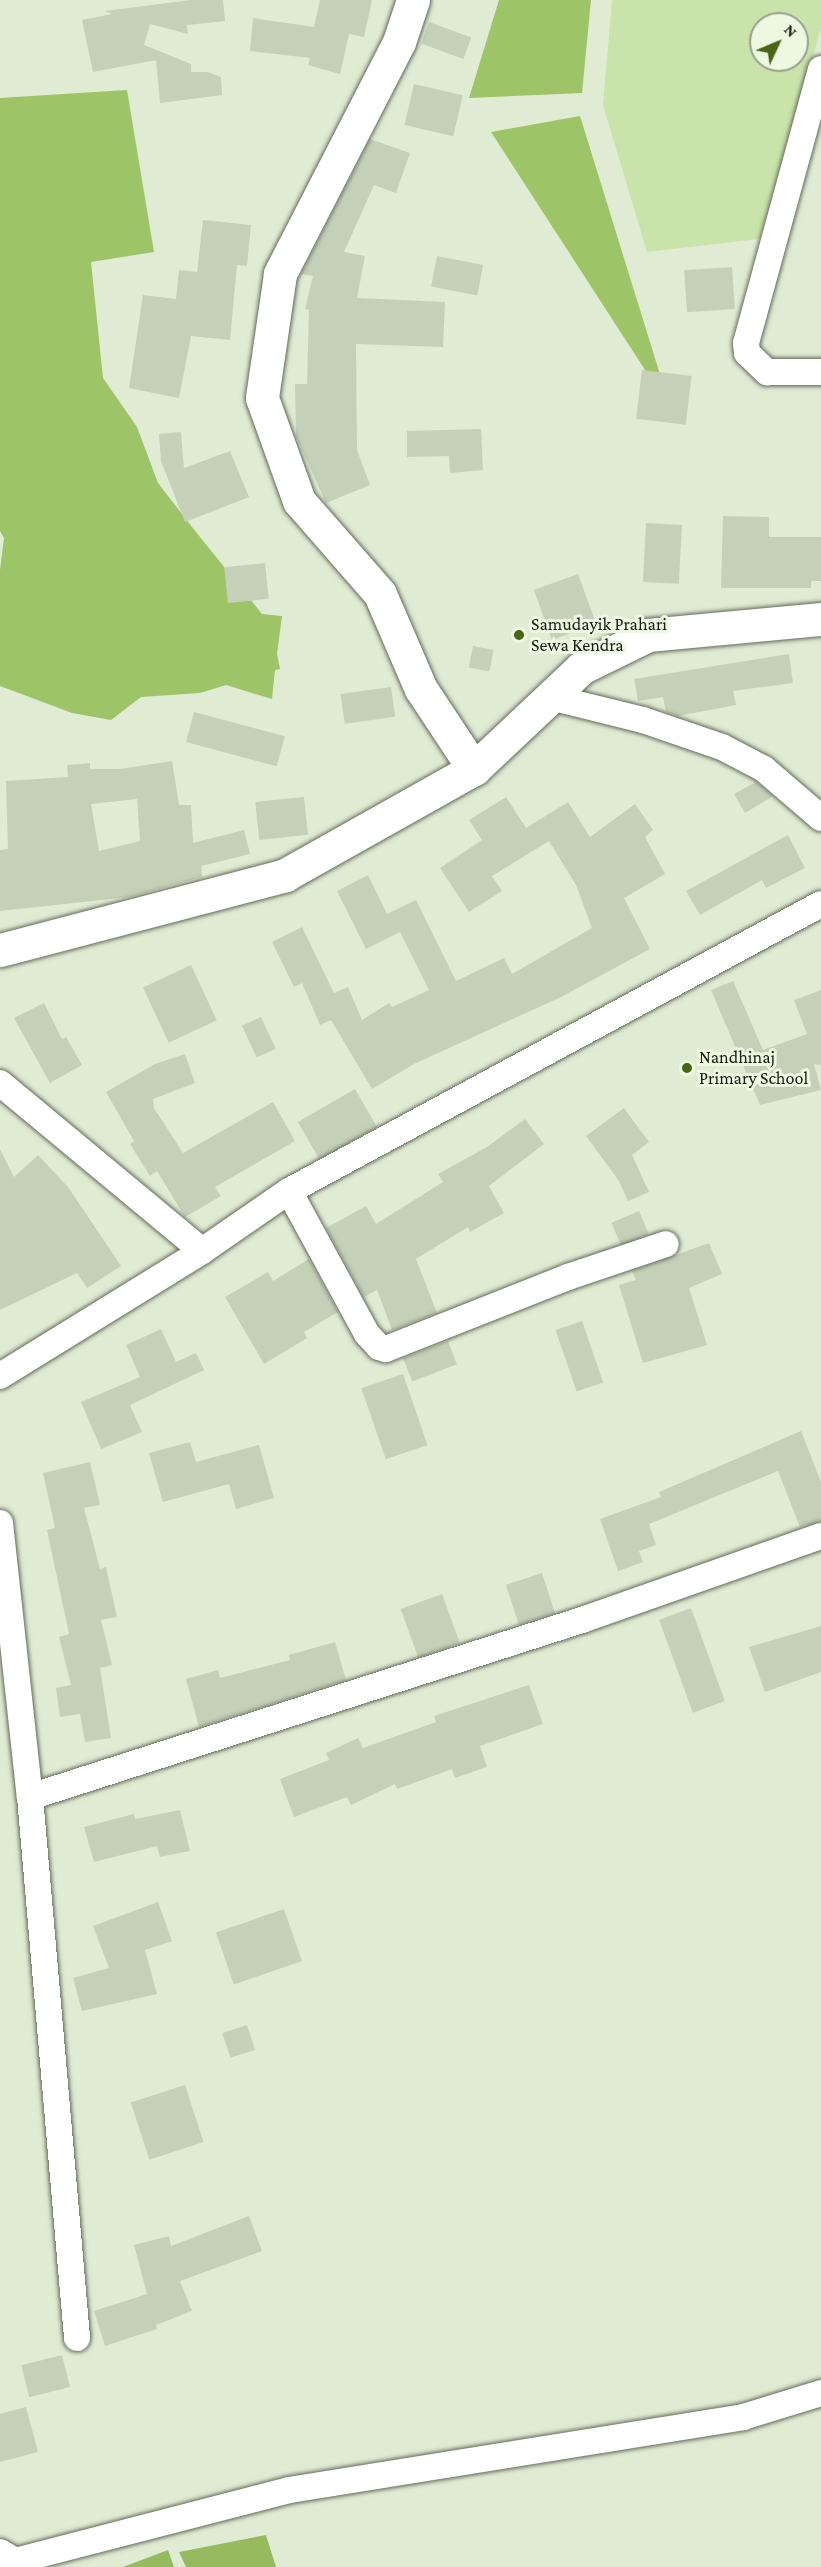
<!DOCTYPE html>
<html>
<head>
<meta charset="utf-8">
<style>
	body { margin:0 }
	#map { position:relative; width:821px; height:2567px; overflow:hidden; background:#e0ebd4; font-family:"Crimson Pro",serif }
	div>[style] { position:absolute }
	.green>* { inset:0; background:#cae3ab }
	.forest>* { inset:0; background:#9dc467 }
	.water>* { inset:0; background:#95bb5e }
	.building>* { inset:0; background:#c5d0b9; transform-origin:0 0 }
	.roads { filter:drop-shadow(0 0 2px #626b57) drop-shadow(0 0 2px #626b57) }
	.street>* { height:26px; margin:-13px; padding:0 13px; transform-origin:13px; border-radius:13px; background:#fff }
	.secondary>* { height:33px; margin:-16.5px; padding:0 16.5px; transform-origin:16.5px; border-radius:16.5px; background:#fff }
	.dots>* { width:16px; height:16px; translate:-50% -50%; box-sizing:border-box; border:3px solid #edf8e1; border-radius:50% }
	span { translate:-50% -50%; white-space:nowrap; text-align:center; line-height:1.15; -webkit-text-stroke:6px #edf8e1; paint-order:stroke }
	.poi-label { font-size:18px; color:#181b13 }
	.left { translate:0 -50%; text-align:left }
	.north { position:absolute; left:749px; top:12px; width:60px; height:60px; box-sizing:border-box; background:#edf8e1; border:2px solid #98a08f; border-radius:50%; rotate:46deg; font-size:16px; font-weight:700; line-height:24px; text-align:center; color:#181b13 }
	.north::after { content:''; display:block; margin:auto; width:21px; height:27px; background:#486416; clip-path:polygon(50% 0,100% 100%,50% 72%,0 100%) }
</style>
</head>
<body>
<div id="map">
	<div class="green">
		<div style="clip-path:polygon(evenodd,612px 0,821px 0,821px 29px,759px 239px,647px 252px,603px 105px,612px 0,761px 24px,797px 24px,797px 60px,761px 60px,761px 24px)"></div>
	</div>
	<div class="forest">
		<div style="clip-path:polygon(499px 0,591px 0,582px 93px,469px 98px)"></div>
		<div style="clip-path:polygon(127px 90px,154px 252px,91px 262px,103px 378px,137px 427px,158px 483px,192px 527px,262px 614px,282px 616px,277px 654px,280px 669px,275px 670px,272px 699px,226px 685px,200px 693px,141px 697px,111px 720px,72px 713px,0 686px,0 570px,4px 538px,0 531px,0 98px)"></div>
		<div style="clip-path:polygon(580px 116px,671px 410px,491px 132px)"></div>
	</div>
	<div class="water">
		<div style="clip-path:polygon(266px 2535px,276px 2567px,186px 2567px,179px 2552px)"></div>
		<div style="clip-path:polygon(168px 2550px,174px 2567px,123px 2567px)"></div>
	</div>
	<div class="building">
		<div style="clip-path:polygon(191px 0,223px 0,225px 21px,187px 25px,188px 34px,150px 24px,144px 45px,191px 64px,191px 72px,208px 72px,221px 77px,222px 95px,160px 103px,156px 60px,93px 72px,82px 20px,112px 14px,105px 11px)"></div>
		<div style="clip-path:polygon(320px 0,372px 0,364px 37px,349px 34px,340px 74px,308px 65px,310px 58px,250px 51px,253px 18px,314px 27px)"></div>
		<div style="left:429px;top:22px;width:45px;height:23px;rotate:20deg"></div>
		<div style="left:414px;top:84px;width:50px;height:42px;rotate:13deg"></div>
		<div style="clip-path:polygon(370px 139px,410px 153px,396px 193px,374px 185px,344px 252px,365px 256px,357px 298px,445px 302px,443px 347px,356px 344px,357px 450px,370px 485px,326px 503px,296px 436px,295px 384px,307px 384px,309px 310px,305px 309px,313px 276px,301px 274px)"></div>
		<div style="clip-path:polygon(203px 220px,251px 225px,247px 266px,237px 265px,230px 340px,191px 336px,179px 398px,129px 388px,143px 295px,176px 299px,179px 270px,197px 272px)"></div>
		<div style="left:437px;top:256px;width:47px;height:31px;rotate:11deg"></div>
		<div style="left:732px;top:267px;width:42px;height:48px;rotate:86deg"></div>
		<div style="left:642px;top:370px;width:50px;height:49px;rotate:7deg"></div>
		<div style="clip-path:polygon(481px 429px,483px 470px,450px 473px,449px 456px,407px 457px,407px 431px)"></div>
		<div style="clip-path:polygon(181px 432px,184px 468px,230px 451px,249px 497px,185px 522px,161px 461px,159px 434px)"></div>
		<div style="clip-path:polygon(723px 516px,769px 517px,769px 537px,821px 537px,821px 581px,811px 581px,811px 588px,721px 588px)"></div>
		<div style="left:646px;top:523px;width:36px;height:59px;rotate:3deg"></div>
		<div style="left:265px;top:563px;width:36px;height:41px;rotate:84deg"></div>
		<div style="left:578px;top:574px;width:53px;height:47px;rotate:70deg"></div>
		<div style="left:473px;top:646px;width:21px;height:22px;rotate:11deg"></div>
		<div style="clip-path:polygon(789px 654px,793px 683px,733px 691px,736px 705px,678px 716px,666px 712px,663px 697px,638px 701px,634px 679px)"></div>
		<div style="left:391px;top:687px;width:30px;height:51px;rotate:82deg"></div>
		<div style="left:194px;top:712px;width:94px;height:31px;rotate:15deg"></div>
		<div style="clip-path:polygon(evenodd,172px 761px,179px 805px,191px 805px,193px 843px,244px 830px,250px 854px,201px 866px,202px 877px,129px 897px,0 911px,0 850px,8px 849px,6px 781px,68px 777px,67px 765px,90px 763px,90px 769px,120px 769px,172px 761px,137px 799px,140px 841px,99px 851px,91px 804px,137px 799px)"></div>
		<div style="clip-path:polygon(756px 782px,773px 796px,745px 813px,734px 794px)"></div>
		<div style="left:304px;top:797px;width:38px;height:49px;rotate:84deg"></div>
		<div style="clip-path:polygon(506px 797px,526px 828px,568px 802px,590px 837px,635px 804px,653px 830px,645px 837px,665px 874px,624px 898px,650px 949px,561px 997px,414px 1064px,372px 1089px,331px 1020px,320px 1025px,302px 983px,294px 987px,272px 942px,302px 927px,334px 993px,348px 987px,362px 1020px,389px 1003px,392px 1007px,429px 990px,400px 932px,366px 949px,337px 891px,368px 875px,387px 914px,416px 900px,456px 981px,504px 958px,512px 974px,592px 928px,576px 885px,549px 841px,492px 876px,502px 891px,469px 912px,440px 868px,482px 840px,469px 820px)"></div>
		<div style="clip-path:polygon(788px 835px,805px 868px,766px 888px,762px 880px,700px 915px,686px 891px)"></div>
		<div style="left:191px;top:965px;width:61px;height:53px;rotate:65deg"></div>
		<div style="clip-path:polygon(733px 981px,763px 1050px,807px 1034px,794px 1000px,821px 990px,821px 1065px,814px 1064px,821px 1090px,760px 1105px,711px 990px)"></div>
		<div style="clip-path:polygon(44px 1003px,62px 1039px,66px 1037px,82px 1065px,50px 1083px,14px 1018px)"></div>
		<div style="left:261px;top:1017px;width:35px;height:21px;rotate:65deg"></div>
		<div style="clip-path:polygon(185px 1054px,195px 1083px,153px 1099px,154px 1108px,183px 1153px,273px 1102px,295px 1141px,215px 1187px,221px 1196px,185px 1217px,157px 1171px,150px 1176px,130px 1144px,134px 1141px,106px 1092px,155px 1064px)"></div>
		<div style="left:355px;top:1089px;width:44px;height:66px;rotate:60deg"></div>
		<div style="clip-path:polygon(624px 1108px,649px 1142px,632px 1155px,649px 1192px,628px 1201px,619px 1181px,586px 1136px)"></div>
		<div style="clip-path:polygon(525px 1119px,544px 1144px,489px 1186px,504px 1213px,470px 1232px,468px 1227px,416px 1259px,437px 1313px,392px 1330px,377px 1290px,364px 1297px,326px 1228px,366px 1206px,376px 1224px,443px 1182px,438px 1174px,487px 1147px)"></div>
		<div style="clip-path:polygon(0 1149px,14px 1177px,38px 1155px,68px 1187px,121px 1266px,87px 1288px,77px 1273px,0 1310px)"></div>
		<div style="left:639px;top:1211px;width:25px;height:30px;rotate:67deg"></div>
		<div style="clip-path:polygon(709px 1243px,722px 1274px,689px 1288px,707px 1345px,643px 1363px,619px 1285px,636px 1280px,632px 1271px)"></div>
		<div style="clip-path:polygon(309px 1259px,338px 1312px,304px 1332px,307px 1338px,264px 1364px,225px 1297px,268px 1272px,273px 1281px)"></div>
		<div style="left:582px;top:1321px;width:65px;height:28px;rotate:71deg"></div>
		<div style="clip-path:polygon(161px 1329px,176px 1362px,196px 1353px,204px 1370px,130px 1405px,142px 1432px,101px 1449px,81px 1402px,140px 1377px,126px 1345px)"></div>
		<div style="left:448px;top:1341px;width:25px;height:48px;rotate:69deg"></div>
		<div style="left:403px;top:1374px;width:75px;height:44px;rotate:71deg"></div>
		<div style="clip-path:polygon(801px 1431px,821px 1482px,821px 1521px,800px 1527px,778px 1471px,649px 1524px,656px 1545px,639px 1551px,643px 1562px,618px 1571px,600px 1519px,661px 1497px,659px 1492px)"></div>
		<div style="clip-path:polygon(190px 1442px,196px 1462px,259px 1445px,274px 1498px,236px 1509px,229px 1484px,163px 1502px,149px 1453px)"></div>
		<div style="clip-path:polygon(90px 1462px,100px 1505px,84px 1508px,100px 1569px,106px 1567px,117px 1617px,101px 1620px,112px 1665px,100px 1668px,111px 1738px,85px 1742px,80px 1714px,60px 1717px,56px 1688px,71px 1685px,59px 1637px,69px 1634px,47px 1530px,55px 1528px,43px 1473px)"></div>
		<div style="left:542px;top:1573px;width:42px;height:38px;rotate:72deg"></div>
		<div style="left:442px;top:1594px;width:52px;height:44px;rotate:70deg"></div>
		<div style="left:691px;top:1608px;width:99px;height:34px;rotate:70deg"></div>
		<div style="clip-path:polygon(821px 1626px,821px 1672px,765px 1692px,749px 1647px)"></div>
		<div style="clip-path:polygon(335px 1642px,346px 1680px,199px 1727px,186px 1679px,218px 1670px,220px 1678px,290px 1660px,289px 1655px)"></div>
		<div style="clip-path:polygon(529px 1685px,543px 1724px,480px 1746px,487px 1767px,455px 1778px,452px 1769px,397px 1789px,395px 1784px,351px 1805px,347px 1797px,294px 1817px,280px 1779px,329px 1760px,326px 1753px,358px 1738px,363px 1748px,436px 1722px,434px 1716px)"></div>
		<div style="clip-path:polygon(180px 1810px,190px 1851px,160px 1857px,157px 1846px,94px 1862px,84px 1827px,134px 1814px,135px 1819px)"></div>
		<div style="clip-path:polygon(158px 1902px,172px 1941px,145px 1950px,157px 1994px,82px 2011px,73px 1978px,109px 1968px,93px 1926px)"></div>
		<div style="left:284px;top:1909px;width:55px;height:72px;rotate:71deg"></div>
		<div style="left:247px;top:2025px;width:26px;height:26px;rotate:72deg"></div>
		<div style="left:185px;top:2085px;width:60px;height:57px;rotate:72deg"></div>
		<div style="clip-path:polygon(249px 2216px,262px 2251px,180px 2281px,192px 2311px,156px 2325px,157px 2329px,105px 2346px,94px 2311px,147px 2294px,134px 2245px,169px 2236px,171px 2246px)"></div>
		<div style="left:62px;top:2355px;width:33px;height:42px;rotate:76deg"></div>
		<div style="clip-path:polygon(26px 2407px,38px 2452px,0 2462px,0 2414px)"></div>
	</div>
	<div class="roads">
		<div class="street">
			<div style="left:821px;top:69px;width:284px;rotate:105.3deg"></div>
			<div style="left:746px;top:343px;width:10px;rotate:84deg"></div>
			<div style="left:747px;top:353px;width:28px;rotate:44deg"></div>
			<div style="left:767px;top:372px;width:54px"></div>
			<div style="left:554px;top:698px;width:92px;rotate:13.9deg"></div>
			<div style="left:643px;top:720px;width:83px;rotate:18.9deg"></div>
			<div style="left:722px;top:747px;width:47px;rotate:27.6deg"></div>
			<div style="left:764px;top:769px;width:75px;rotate:40.7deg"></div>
			<div style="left:0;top:1083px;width:263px;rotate:39.7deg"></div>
			<div style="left:289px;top:1191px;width:163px;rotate:61.4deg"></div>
			<div style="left:367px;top:1334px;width:18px;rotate:47deg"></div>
			<div style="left:379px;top:1347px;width:7px;rotate:16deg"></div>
			<div style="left:386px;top:1349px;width:196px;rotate:-21.6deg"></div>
			<div style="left:568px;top:1277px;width:103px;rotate:-18.6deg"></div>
			<div style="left:0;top:1376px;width:238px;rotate:-31.7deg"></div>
			<div style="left:202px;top:1251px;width:106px;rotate:-34.6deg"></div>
			<div style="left:289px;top:1191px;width:604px;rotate:-28.35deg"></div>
			<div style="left:0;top:1523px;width:276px;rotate:83.8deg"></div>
			<div style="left:30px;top:1797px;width:580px;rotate:-17.78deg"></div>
			<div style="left:582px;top:1620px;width:253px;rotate:-19.4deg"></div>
			<div style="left:30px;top:1797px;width:543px;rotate:85.03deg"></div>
			<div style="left:0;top:2552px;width:17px;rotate:31deg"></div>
			<div style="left:15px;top:2561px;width:283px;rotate:-14.5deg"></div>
			<div style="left:289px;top:2490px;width:460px;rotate:-9.1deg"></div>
			<div style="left:743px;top:2417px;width:82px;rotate:-17.1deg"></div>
		</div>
		<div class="secondary">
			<div style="left:413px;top:0;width:44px;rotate:108.4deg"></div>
			<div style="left:399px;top:42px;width:261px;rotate:117.2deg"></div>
			<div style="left:280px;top:274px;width:125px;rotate:98.3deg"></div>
			<div style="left:262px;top:398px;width:109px;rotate:70.2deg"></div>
			<div style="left:299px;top:501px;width:123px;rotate:48.9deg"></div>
			<div style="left:380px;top:594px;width:103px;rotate:66.7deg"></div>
			<div style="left:421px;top:689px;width:96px;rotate:56.5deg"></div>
			<div style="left:0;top:950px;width:295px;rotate:-14.7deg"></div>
			<div style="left:285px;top:875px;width:217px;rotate:-29.3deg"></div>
			<div style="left:474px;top:769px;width:147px;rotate:-43.3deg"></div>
			<div style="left:581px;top:668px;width:75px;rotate:-26.2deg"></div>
			<div style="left:648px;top:635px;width:174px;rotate:-5.3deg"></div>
		</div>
	</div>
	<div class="dots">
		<div style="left:519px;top:635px;background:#486416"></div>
		<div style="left:687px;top:1068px;background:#486416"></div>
	</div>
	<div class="poi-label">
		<span class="left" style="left:531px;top:635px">Samudayik Prahari<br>Sewa Kendra</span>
		<span class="left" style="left:699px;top:1068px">Nandhinaj<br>Primary School</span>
	</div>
	<div class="north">N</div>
</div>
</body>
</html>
